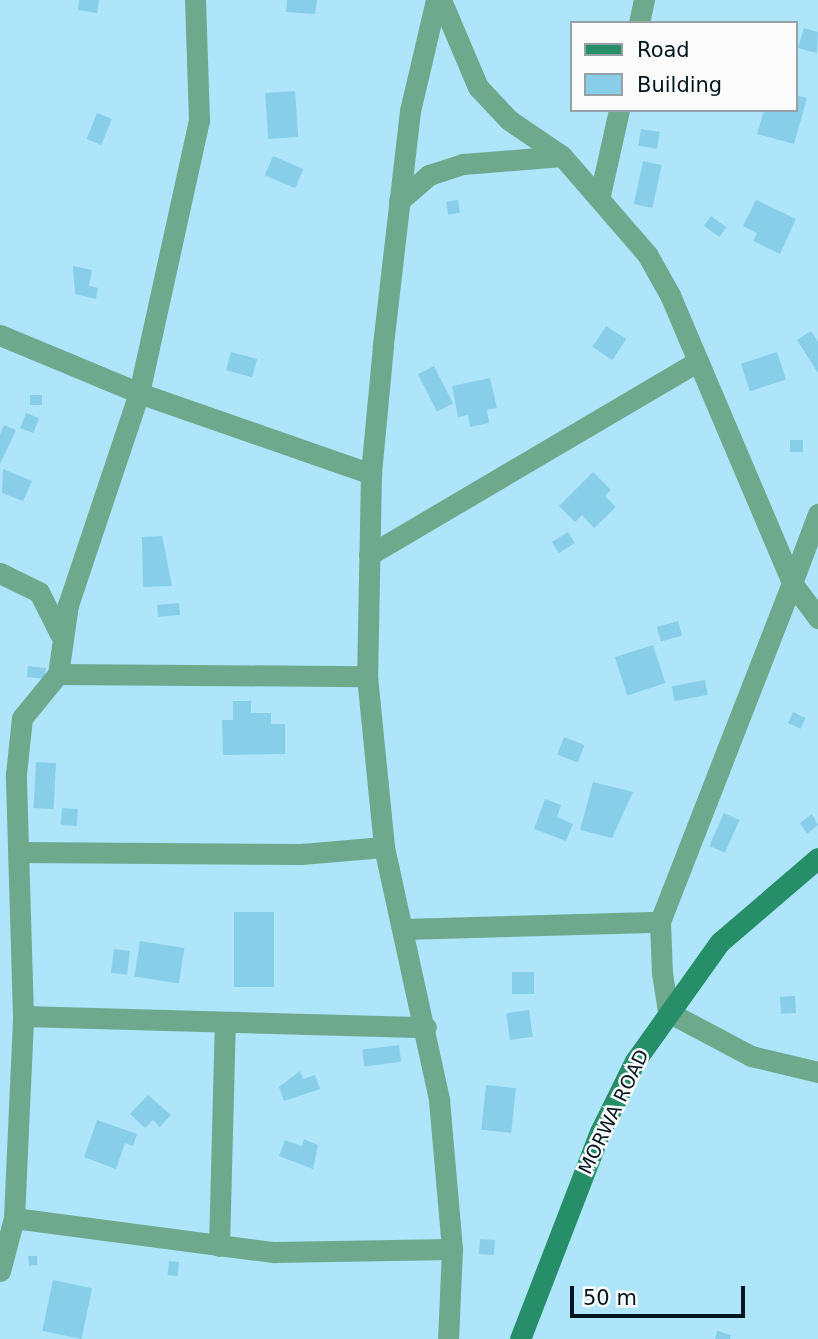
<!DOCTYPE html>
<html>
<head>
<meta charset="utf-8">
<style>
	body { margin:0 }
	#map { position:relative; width:818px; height:1339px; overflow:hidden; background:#aee5fb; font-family:"DejaVu Sans",sans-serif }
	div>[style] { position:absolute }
	.building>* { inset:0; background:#88cee9; transform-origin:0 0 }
	.minor>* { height:21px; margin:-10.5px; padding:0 10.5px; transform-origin:10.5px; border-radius:10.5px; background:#6ea88d }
	.secondary>* { height:21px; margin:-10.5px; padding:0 10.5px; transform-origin:10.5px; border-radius:10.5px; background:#268e68 }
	span { translate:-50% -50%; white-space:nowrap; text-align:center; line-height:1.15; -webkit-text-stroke:5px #fcfcfc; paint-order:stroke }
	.street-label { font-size:19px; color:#00161f }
	.legend { position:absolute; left:570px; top:21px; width:228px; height:91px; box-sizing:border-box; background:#fcfcfc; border:2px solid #97a0a4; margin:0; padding:9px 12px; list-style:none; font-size:21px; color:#00161f }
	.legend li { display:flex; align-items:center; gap:14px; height:35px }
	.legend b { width:35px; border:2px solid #97a0a4 }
	.scale { position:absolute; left:570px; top:1286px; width:175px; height:32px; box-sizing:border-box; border:4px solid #00161f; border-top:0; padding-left:9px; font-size:21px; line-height:24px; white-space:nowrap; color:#00161f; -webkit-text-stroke:5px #fcfcfc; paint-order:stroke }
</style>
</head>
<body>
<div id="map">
	<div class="building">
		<div style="clip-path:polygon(79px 0,99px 0,97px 13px,78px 10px)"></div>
		<div style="clip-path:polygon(287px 0,317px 0,315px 14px,286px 12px)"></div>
		<div style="clip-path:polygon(804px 28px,818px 32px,817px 53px,798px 48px)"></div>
		<div style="left:295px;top:91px;width:46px;height:30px;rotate:86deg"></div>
		<div style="clip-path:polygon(795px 95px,807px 98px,794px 144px,757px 134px,764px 110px,795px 110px)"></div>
		<div style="left:97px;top:113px;width:16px;height:28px;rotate:22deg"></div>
		<div style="left:641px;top:129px;width:19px;height:17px;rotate:9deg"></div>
		<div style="left:273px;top:156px;width:33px;height:21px;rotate:23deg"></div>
		<div style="left:643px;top:161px;width:19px;height:44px;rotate:12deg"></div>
		<div style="left:458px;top:200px;width:13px;height:12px;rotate:81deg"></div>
		<div style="clip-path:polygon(756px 200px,796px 219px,780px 254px,753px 241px,757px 233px,743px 226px)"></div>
		<div style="left:711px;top:216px;width:19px;height:12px;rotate:36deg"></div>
		<div style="clip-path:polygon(73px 266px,92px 270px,89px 286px,98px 288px,96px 299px,75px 294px)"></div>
		<div style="left:606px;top:326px;width:24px;height:25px;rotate:33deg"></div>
		<div style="clip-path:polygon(811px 331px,818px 342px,818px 373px,797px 340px)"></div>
		<div style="left:231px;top:352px;width:27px;height:19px;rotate:15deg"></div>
		<div style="left:777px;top:352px;width:29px;height:38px;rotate:72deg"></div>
		<div style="left:434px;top:366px;width:42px;height:18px;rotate:63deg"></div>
		<div style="clip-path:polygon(490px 378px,497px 408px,487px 410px,489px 423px,470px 427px,468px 415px,458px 417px,452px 386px)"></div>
		<div style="left:30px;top:395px;width:12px;height:10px"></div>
		<div style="left:26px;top:413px;width:14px;height:16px;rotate:21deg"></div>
		<div style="clip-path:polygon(4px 425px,16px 430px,0 464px,0 434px)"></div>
		<div style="left:790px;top:440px;width:13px;height:12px"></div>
		<div style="clip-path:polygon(3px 469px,32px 481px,23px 501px,2px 493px)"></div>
		<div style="clip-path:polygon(593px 472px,611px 490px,605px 496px,616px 507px,594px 528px,582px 515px,575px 522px,559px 506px)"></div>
		<div style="left:568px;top:532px;width:13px;height:19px;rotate:58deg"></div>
		<div style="clip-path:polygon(162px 536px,172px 586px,143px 587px,142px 537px)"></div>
		<div style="left:179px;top:603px;width:12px;height:22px;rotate:85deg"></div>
		<div style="left:678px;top:621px;width:15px;height:22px;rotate:74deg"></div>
		<div style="left:653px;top:645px;width:40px;height:40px;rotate:72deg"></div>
		<div style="left:28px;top:666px;width:18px;height:11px;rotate:6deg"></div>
		<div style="left:705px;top:680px;width:15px;height:34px;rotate:79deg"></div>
		<div style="clip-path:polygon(233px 701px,251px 701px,251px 713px,271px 713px,271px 724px,285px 724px,285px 754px,223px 755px,222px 720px,233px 720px)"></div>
		<div style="left:793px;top:712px;width:14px;height:12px;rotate:25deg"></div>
		<div style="left:564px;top:737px;width:22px;height:19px;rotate:21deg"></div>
		<div style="left:36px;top:762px;width:20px;height:46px;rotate:3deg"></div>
		<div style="clip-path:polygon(593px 782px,633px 792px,612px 838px,580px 830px)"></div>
		<div style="clip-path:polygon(545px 799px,561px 805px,557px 817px,573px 824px,566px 841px,534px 829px)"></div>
		<div style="left:62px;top:808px;width:16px;height:17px;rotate:4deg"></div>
		<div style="left:724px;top:813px;width:17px;height:36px;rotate:24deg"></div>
		<div style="clip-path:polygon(812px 814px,818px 825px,807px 834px,800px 823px)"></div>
		<div style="left:234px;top:912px;width:40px;height:75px"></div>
		<div style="left:140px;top:941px;width:45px;height:36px;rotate:9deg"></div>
		<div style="left:114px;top:949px;width:16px;height:24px;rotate:7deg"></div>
		<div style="left:512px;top:972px;width:22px;height:22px"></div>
		<div style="left:795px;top:996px;width:17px;height:15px;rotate:87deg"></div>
		<div style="left:529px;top:1010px;width:27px;height:23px;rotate:82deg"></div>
		<div style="left:399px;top:1045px;width:17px;height:37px;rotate:83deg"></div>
		<div style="clip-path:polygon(300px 1071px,303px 1079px,315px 1075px,320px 1089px,284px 1101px,279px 1087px)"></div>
		<div style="left:486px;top:1085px;width:30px;height:45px;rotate:6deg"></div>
		<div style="clip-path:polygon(148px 1095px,171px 1115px,160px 1127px,153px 1120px,145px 1128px,130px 1114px)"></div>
		<div style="clip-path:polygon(97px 1120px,137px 1134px,133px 1146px,125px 1143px,116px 1169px,84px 1157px)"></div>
		<div style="clip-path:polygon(304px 1139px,318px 1145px,313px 1169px,279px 1156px,285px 1140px,302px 1146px)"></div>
		<div style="left:480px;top:1239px;width:15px;height:15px;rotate:4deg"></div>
		<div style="clip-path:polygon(28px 1256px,37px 1256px,37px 1265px,29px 1266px)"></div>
		<div style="left:169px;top:1261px;width:10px;height:14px;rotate:6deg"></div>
		<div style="left:53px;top:1280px;width:40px;height:52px;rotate:12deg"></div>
		<div style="clip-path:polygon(717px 1331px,731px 1335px,730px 1339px,715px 1339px)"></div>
	</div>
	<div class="minor">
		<div style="left:436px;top:0;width:114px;rotate:103.2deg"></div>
		<div style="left:410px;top:111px;width:237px;rotate:96.6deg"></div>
		<div style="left:383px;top:346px;width:129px;rotate:95.4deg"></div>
		<div style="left:371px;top:474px;width:202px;rotate:91.1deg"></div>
		<div style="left:367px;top:676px;width:172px;rotate:84.3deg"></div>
		<div style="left:384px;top:847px;width:259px;rotate:77.7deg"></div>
		<div style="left:439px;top:1100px;width:150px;rotate:85deg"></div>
		<div style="left:452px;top:1249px;width:90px;rotate:92.5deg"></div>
		<div style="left:441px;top:0;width:95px;rotate:67deg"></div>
		<div style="left:478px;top:87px;width:45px;rotate:46.8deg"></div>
		<div style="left:509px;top:120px;width:64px;rotate:34.2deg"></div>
		<div style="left:562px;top:156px;width:130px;rotate:49.1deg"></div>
		<div style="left:647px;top:254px;width:47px;rotate:60.7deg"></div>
		<div style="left:670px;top:295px;width:313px;rotate:67deg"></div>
		<div style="left:792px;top:583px;width:74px;rotate:-69.4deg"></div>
		<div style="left:639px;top:23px;width:24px;rotate:-78deg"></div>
		<div style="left:600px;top:195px;width:87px;rotate:-77.4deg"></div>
		<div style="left:399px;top:201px;width:40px;rotate:-41deg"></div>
		<div style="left:429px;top:175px;width:36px;rotate:-18deg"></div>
		<div style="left:463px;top:164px;width:99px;rotate:-4.6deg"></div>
		<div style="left:0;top:335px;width:151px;rotate:22.6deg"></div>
		<div style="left:139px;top:393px;width:246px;rotate:19.2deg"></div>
		<div style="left:369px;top:555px;width:382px;rotate:-30.5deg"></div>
		<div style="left:0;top:573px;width:43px;rotate:26deg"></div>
		<div style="left:39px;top:592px;width:47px;rotate:63.4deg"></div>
		<div style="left:792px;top:583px;width:364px;rotate:111.3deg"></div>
		<div style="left:660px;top:922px;width:51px;rotate:87.8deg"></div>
		<div style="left:662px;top:973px;width:39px;rotate:81deg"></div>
		<div style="left:668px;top:1012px;width:94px;rotate:27.9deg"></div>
		<div style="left:751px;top:1056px;width:69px;rotate:13.4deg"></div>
		<div style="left:792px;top:583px;width:44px;rotate:53.4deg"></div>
		<div style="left:58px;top:674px;width:309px;rotate:0.4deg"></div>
		<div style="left:20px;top:852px;width:281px;rotate:0.4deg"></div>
		<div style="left:301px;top:854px;width:83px;rotate:-4.8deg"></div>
		<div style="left:403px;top:929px;width:257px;rotate:-1.6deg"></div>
		<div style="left:23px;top:1016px;width:403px;rotate:1.6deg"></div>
		<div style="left:14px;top:1218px;width:202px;rotate:-87.4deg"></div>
		<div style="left:23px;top:1016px;width:242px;rotate:-91.7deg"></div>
		<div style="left:16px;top:774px;width:56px;rotate:-83.9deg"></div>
		<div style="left:22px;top:718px;width:57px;rotate:-50.7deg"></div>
		<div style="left:58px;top:674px;width:70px;rotate:-81.8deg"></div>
		<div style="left:68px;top:605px;width:224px;rotate:-71.5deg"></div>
		<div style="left:139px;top:393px;width:280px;rotate:-77.6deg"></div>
		<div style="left:199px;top:120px;width:120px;rotate:-91.9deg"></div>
		<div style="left:219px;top:1246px;width:222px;rotate:-88.5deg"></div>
		<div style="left:0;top:1271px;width:55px;rotate:-75.2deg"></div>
		<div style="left:14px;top:1218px;width:262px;rotate:7.5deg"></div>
		<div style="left:274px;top:1252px;width:178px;rotate:-1deg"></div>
	</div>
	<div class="secondary">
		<div style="left:520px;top:1339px;width:222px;rotate:-68.9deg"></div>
		<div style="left:600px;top:1132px;width:79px;rotate:-63.8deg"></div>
		<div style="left:635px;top:1061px;width:146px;rotate:-54.5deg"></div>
		<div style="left:720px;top:942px;width:129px;rotate:-40.6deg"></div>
	</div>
	<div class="street-label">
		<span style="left:614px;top:1112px;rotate:-64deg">MORWA ROAD</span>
	</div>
	<ul class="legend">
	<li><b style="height:9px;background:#268e68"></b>Road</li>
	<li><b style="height:19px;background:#88cee9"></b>Building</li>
	</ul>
	<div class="scale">50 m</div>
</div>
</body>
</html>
